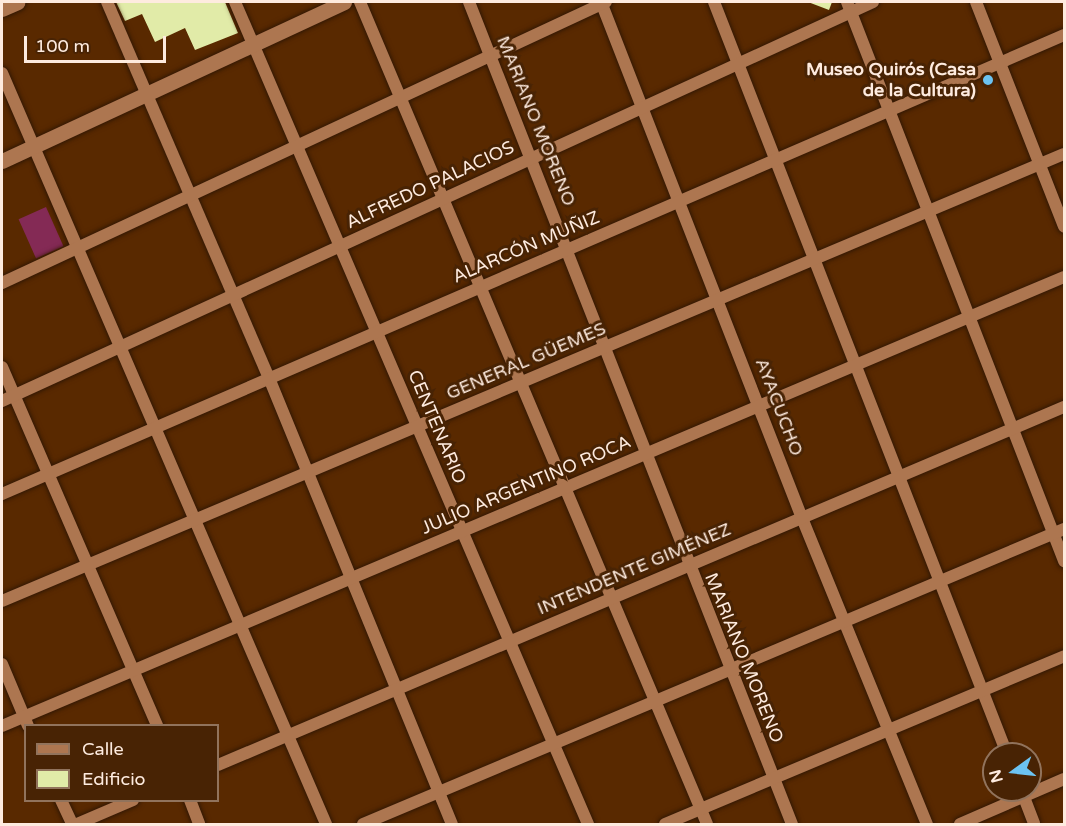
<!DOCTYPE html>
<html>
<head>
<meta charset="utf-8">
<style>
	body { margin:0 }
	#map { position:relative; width:1066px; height:826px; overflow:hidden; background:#592900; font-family:"Varela Round",sans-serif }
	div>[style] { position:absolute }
	.green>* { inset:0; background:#842a55; transform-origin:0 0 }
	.building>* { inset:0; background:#e1eba8 }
	.roads { filter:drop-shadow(0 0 2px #321804) drop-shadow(0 0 2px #321804) }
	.minor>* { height:12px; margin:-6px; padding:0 6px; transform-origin:6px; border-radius:6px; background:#ad7650 }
	.tertiary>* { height:15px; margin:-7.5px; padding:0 7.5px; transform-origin:7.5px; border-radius:7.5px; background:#ad7650 }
	.dots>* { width:16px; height:16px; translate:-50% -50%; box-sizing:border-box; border:3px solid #482304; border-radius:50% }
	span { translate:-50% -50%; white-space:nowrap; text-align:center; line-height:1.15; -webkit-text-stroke:6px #482304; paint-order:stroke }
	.poi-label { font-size:18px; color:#feebdf; font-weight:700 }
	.right { translate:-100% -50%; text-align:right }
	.street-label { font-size:18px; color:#feebdf }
	.frame { position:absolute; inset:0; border:3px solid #feebdf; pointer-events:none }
	.legend { position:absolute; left:24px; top:724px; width:195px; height:78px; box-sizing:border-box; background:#482304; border:2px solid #91735c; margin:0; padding:8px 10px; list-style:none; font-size:18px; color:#feebdf }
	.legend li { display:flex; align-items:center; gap:12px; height:30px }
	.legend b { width:30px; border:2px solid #91735c }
	.north { position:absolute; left:982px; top:742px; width:60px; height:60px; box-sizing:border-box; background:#482304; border:2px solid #91735c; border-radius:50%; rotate:255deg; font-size:16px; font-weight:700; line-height:24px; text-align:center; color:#feebdf }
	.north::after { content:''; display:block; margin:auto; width:21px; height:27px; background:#6cc3f2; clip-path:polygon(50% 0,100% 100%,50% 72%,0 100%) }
	.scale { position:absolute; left:24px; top:36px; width:142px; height:27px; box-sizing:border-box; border:3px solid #feebdf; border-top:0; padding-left:8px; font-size:18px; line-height:21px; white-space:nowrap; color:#feebdf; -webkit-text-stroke:4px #482304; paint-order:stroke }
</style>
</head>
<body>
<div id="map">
	<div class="green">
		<div style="left:46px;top:207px;width:43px;height:30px;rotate:66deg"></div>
	</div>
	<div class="building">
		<div style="clip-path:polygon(116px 2px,225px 2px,238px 33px,195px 50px,185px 28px,155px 42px,142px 14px,125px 21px)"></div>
		<div style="clip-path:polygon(808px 2px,832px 2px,829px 10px)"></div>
	</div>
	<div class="roads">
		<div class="minor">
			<div style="left:107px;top:2px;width:409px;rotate:66.7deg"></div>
			<div style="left:269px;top:378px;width:482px;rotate:67.7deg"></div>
			<div style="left:235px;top:2px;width:895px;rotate:66.76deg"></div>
			<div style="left:360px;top:2px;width:892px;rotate:67.11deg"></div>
			<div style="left:469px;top:2px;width:883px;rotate:68.55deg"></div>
			<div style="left:601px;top:2px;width:554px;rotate:68.72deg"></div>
			<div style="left:802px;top:518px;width:331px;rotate:67.8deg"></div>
			<div style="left:714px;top:2px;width:807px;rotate:68.71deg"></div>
			<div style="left:847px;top:2px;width:600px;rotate:68.78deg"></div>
			<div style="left:976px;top:2px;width:241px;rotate:68.6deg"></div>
			<div style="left:2px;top:73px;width:818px;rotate:66.66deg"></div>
			<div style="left:2px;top:283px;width:666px;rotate:-24.95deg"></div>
			<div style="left:2px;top:367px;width:391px;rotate:66.6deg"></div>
			<div style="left:2px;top:401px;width:958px;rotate:-24.61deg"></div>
			<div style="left:2px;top:494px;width:1157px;rotate:-23.37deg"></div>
			<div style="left:2px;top:601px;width:1152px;rotate:-22.83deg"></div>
			<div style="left:2px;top:664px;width:67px;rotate:67.2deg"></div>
			<div style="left:2px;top:726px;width:1153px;rotate:-22.92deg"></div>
			<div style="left:218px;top:765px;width:919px;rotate:-22.94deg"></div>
			<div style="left:1022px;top:792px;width:34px;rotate:69deg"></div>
			<div style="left:61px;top:800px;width:26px;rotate:65deg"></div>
			<div style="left:190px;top:800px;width:26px;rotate:69deg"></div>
			<div style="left:77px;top:824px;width:61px;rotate:-23.2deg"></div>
			<div style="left:363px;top:824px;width:761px;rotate:-22.82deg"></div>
			<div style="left:665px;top:824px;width:433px;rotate:-22.8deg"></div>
			<div style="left:960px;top:824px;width:113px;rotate:-23.4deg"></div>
		</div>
		<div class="tertiary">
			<div style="left:2px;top:9px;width:17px;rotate:-24deg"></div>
			<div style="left:2px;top:161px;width:377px;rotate:-24.9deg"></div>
		</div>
	</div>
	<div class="dots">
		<div style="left:988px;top:80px;background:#6cc3f2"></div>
	</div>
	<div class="poi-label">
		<span class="right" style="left:976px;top:80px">Museo Quirós (Casa<br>de la Cultura)</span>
	</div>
	<div class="street-label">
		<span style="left:536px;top:121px;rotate:68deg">MARIANO MORENO</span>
		<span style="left:430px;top:185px;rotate:-25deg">ALFREDO PALACIOS</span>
		<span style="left:526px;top:247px;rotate:-23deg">ALARCÓN MUÑIZ</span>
		<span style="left:526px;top:361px;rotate:-23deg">GENERAL GÜEMES</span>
		<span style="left:779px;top:407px;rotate:69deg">AYACUCHO</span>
		<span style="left:437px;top:427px;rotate:67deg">CENTENARIO</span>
		<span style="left:526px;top:485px;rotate:-23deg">JULIO ARGENTINO ROCA</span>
		<span style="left:634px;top:569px;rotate:-23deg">INTENDENTE GIMÉNEZ</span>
		<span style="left:744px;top:658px;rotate:68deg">MARIANO MORENO</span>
	</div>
	<div class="frame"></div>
	<ul class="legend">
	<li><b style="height:8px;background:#ad7650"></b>Calle</li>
	<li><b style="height:16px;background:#e1eba8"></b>Edificio</li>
	</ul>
	<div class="north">N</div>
	<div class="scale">100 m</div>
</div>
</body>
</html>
